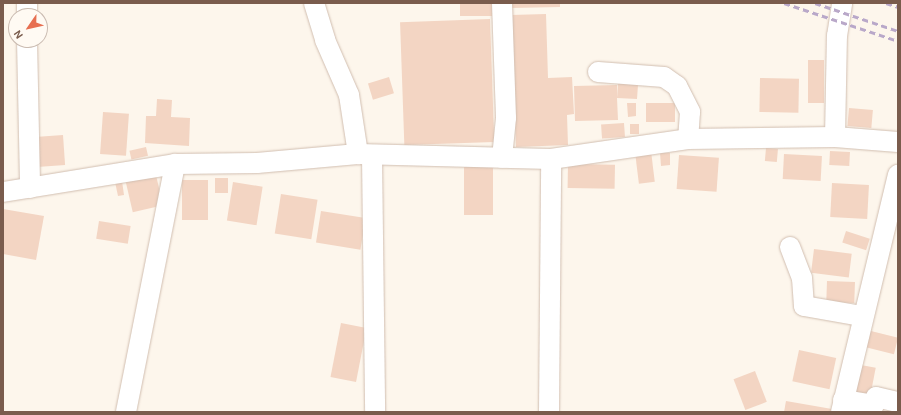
<!DOCTYPE html>
<html>
<head>
<meta charset="utf-8">
<style>
	body { margin:0 }
	#map { position:relative; width:901px; height:415px; overflow:hidden; background:#fdf6ec; font-family:Karla,sans-serif }
	div>[style] { position:absolute }
	.building>* { inset:0; background:#f3d5c3; transform-origin:0 0 }
	.roads { filter:drop-shadow(0 0 1px #d1beb0) drop-shadow(0 0 1px #d1beb0) }
	.minor>* { height:20px; margin:-10px; padding:0 10px; transform-origin:10px; border-radius:10px; background:#fff }
	.rail>* { height:3px; margin-top:-1.5px; transform-origin:0; background:repeating-linear-gradient(90deg,#b9a8c9 0 6px,transparent 0 10px) }
	span { translate:-50% -50%; white-space:nowrap; text-align:center; line-height:1.15; -webkit-text-stroke:3.5px #fffaf3; paint-order:stroke }
	.frame { position:absolute; inset:0; border:4px solid #7a5c4d; pointer-events:none }
	.north { position:absolute; left:8px; top:8px; width:40px; height:40px; box-sizing:border-box; background:#fffaf3; border:1px solid #cabbb1; border-radius:50%; rotate:236deg; font-size:11px; font-weight:700; line-height:16px; text-align:center; color:#7a5c4d }
	.north::after { content:''; display:block; margin:auto; width:14px; height:18px; background:#e76f51; clip-path:polygon(50% 0,100% 100%,50% 72%,0 100%) }
</style>
</head>
<body>
<div id="map">
	<div class="building">
		<div style="left:460px;top:3px;width:32px;height:13px"></div>
		<div style="clip-path:polygon(512px 3px,560px 3px,560px 7px,512px 8px)"></div>
		<div style="clip-path:polygon(546px 14px,548px 78px,572px 77px,574px 114px,567px 115px,568px 145px,516px 147px,511px 15px)"></div>
		<div style="left:490px;top:19px;width:123px;height:90px;rotate:88deg"></div>
		<div style="left:808px;top:60px;width:16px;height:43px"></div>
		<div style="left:389px;top:77px;width:17px;height:22px;rotate:73deg"></div>
		<div style="left:760px;top:78px;width:39px;height:34px;rotate:1deg"></div>
		<div style="clip-path:polygon(618px 83px,638px 85px,637px 99px,617px 98px,618px 120px,575px 121px,574px 86px,617px 85px,617px 98px)"></div>
		<div style="clip-path:polygon(157px 99px,172px 100px,171px 117px,190px 118px,189px 146px,145px 143px,146px 116px,156px 116px)"></div>
		<div style="clip-path:polygon(627px 103px,636px 103px,636px 116px,628px 117px)"></div>
		<div style="left:646px;top:103px;width:29px;height:19px"></div>
		<div style="left:849px;top:108px;width:24px;height:18px;rotate:5deg"></div>
		<div style="left:103px;top:112px;width:26px;height:42px;rotate:4deg"></div>
		<div style="left:624px;top:123px;width:14px;height:23px;rotate:86deg"></div>
		<div style="left:630px;top:124px;width:9px;height:10px"></div>
		<div style="left:63px;top:135px;width:30px;height:28px;rotate:86deg"></div>
		<div style="left:146px;top:147px;width:9px;height:17px;rotate:77deg"></div>
		<div style="left:766px;top:148px;width:12px;height:13px;rotate:5deg"></div>
		<div style="left:651px;top:151px;width:31px;height:16px;rotate:83deg"></div>
		<div style="left:830px;top:151px;width:20px;height:14px;rotate:3deg"></div>
		<div style="clip-path:polygon(660px 153px,670px 153px,670px 165px,661px 166px)"></div>
		<div style="left:784px;top:154px;width:38px;height:25px;rotate:3deg"></div>
		<div style="left:679px;top:155px;width:40px;height:34px;rotate:4deg"></div>
		<div style="left:568px;top:164px;width:47px;height:24px;rotate:1deg"></div>
		<div style="left:464px;top:167px;width:29px;height:48px"></div>
		<div style="left:156px;top:175px;width:31px;height:31px;rotate:77deg"></div>
		<div style="left:215px;top:178px;width:13px;height:15px"></div>
		<div style="left:182px;top:180px;width:26px;height:40px"></div>
		<div style="clip-path:polygon(122px 181px,124px 195px,118px 196px,115px 182px)"></div>
		<div style="left:233px;top:182px;width:30px;height:39px;rotate:9deg"></div>
		<div style="left:832px;top:183px;width:37px;height:34px;rotate:3deg"></div>
		<div style="left:281px;top:194px;width:37px;height:40px;rotate:9deg"></div>
		<div style="clip-path:polygon(3px 209px,44px 216px,36px 260px,3px 254px)"></div>
		<div style="left:321px;top:211px;width:45px;height:32px;rotate:9deg"></div>
		<div style="left:99px;top:221px;width:32px;height:18px;rotate:9deg"></div>
		<div style="left:846px;top:231px;width:25px;height:12px;rotate:18deg"></div>
		<div style="left:814px;top:249px;width:38px;height:24px;rotate:7deg"></div>
		<div style="left:827px;top:281px;width:28px;height:21px;rotate:2deg"></div>
		<div style="left:341px;top:323px;width:26px;height:55px;rotate:11deg"></div>
		<div style="left:867px;top:330px;width:32px;height:17px;rotate:14deg"></div>
		<div style="left:799px;top:350px;width:38px;height:32px;rotate:12deg"></div>
		<div style="left:861px;top:365px;width:15px;height:31px;rotate:11deg"></div>
		<div style="left:755px;top:371px;width:33px;height:23px;rotate:69deg"></div>
		<div style="clip-path:polygon(786px 401px,832px 409px,832px 412px,784px 412px)"></div>
	</div>
	<div class="roads">
		<div class="minor">
			<div style="left:314px;top:3px;width:39px;rotate:73deg"></div>
			<div style="left:325px;top:40px;width:60px;rotate:66.4deg"></div>
			<div style="left:349px;top:95px;width:60px;rotate:81.3deg"></div>
			<div style="left:502px;top:3px;width:115px;rotate:88deg"></div>
			<div style="left:506px;top:118px;width:40px;rotate:95.7deg"></div>
			<div style="left:27px;top:16px;width:13px;rotate:-90deg"></div>
			<div style="left:27px;top:40px;width:148px;rotate:88.8deg"></div>
			<div style="left:598px;top:72px;width:66px;rotate:4.3deg"></div>
			<div style="left:664px;top:77px;width:16px;rotate:35deg"></div>
			<div style="left:677px;top:86px;width:29px;rotate:63deg"></div>
			<div style="left:690px;top:112px;width:27px;rotate:94deg"></div>
			<div style="left:835px;top:137px;width:101px;rotate:-88.9deg"></div>
			<div style="left:837px;top:36px;width:33px;rotate:-81deg"></div>
			<div style="left:372px;top:155px;width:257px;rotate:89.3deg"></div>
			<div style="left:3px;top:192px;width:174px;rotate:-9.2deg"></div>
			<div style="left:175px;top:164px;width:82px;rotate:-0.7deg"></div>
			<div style="left:257px;top:163px;width:101px;rotate:-5.1deg"></div>
			<div style="left:358px;top:154px;width:193px;rotate:1.5deg"></div>
			<div style="left:551px;top:159px;width:138px;rotate:-8.3deg"></div>
			<div style="left:688px;top:139px;width:147px;rotate:-0.8deg"></div>
			<div style="left:835px;top:137px;width:63px;rotate:4.5deg"></div>
			<div style="left:790px;top:247px;width:33px;rotate:69deg"></div>
			<div style="left:802px;top:278px;width:28px;rotate:86deg"></div>
			<div style="left:804px;top:306px;width:59px;rotate:9.8deg"></div>
			<div style="left:843px;top:400px;width:31px;rotate:9deg"></div>
			<div style="left:874px;top:405px;width:8px;rotate:-76deg"></div>
			<div style="left:876px;top:397px;width:23px;rotate:13deg"></div>
			<div style="left:126px;top:412px;width:253px;rotate:-78.8deg"></div>
			<div style="left:549px;top:412px;width:253px;rotate:-89.5deg"></div>
			<div style="left:841px;top:412px;width:244px;rotate:-76.5deg"></div>
		</div>
	</div>
	<div class="rail">
		<div style="left:784px;top:3px;width:120px;rotate:18.4deg"></div>
		<div style="left:815px;top:3px;width:88px;rotate:18.6deg"></div>
		<div style="left:886px;top:3px;width:13px;rotate:18deg"></div>
	</div>
	<div class="frame"></div>
	<div class="north">N</div>
</div>
</body>
</html>
